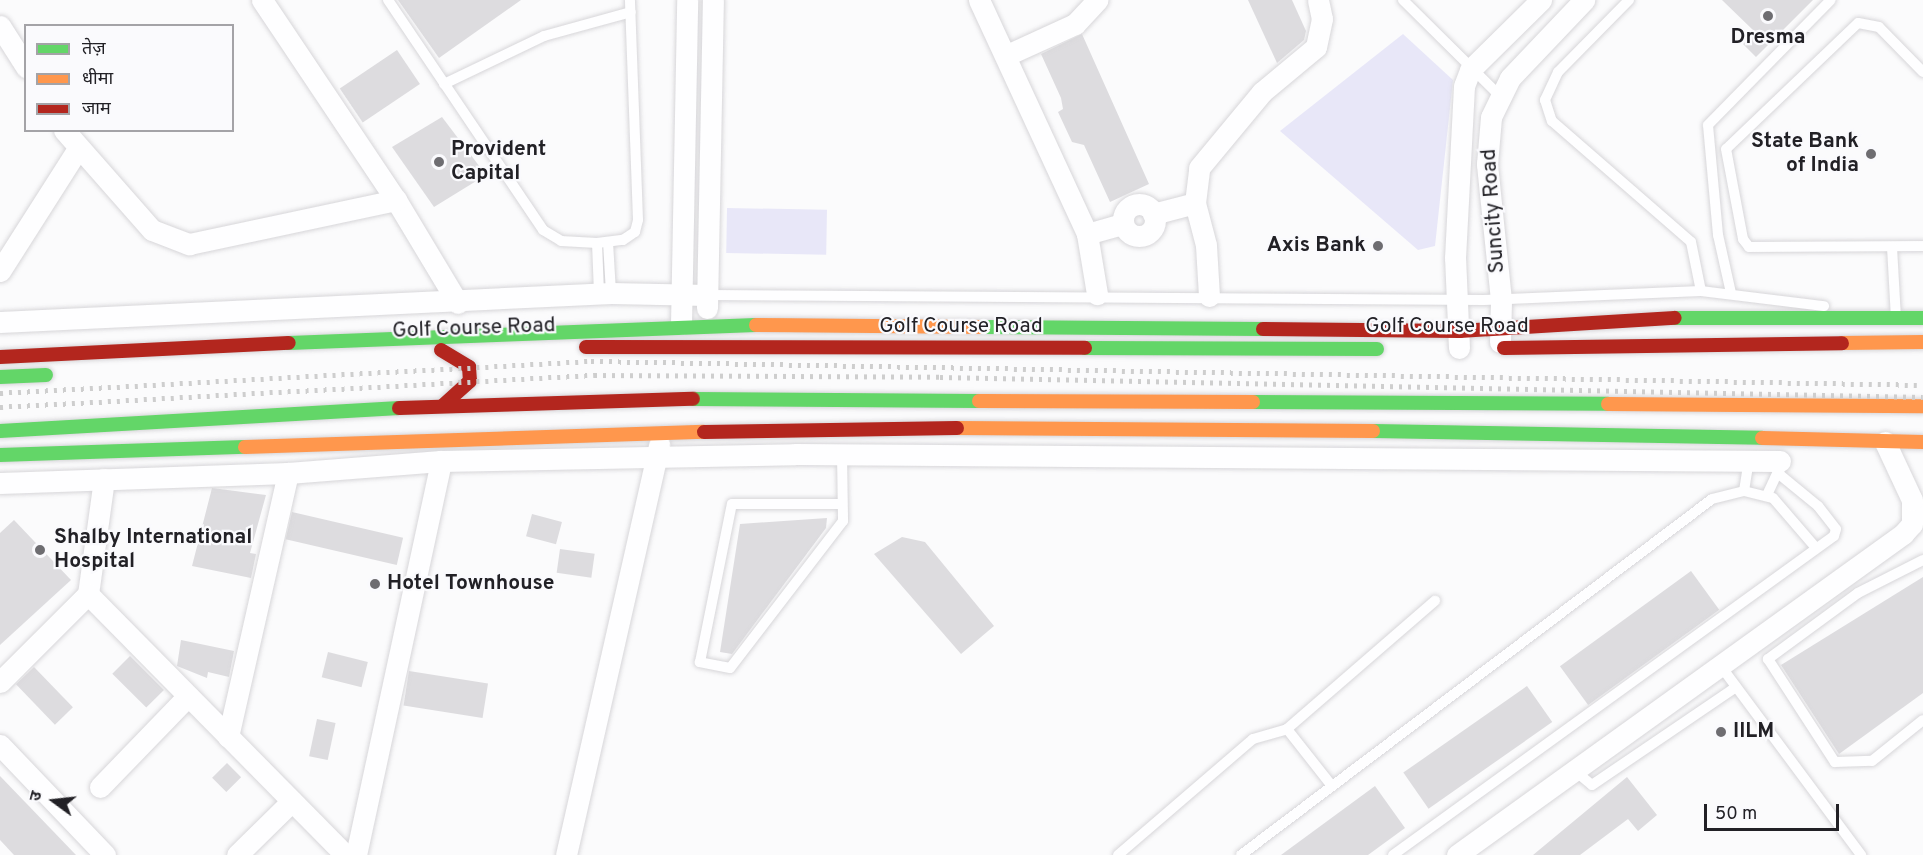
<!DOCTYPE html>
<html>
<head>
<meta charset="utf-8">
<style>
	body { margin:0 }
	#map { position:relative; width:1923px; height:855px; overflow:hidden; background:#fbfbfc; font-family:Overpass,"Noto Sans Devanagari",sans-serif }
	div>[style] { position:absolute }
	.green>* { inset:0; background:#e8e7f8; transform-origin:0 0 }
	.building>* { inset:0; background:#dddcdf; transform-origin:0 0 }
	.roads { filter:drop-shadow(0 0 2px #d7d6d9) drop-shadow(0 0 2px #d7d6d9) }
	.lane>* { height:10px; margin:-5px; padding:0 5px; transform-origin:5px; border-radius:5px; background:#fefeff }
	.street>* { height:21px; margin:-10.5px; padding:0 10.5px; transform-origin:10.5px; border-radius:10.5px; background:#fefeff }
	.street>.ring { margin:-10.5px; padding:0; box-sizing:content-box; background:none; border:21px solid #fefeff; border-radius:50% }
	.fast>* { height:14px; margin:-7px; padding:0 7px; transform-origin:7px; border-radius:7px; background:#63d668 }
	.slow>* { height:14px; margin:-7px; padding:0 7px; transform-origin:7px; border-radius:7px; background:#ff974d }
	.jam>* { height:14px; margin:-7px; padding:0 7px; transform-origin:7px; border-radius:7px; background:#b3261e }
	.rail>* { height:4.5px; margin-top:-2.25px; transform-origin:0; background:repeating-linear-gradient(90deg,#cecece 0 3px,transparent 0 9px) }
	.dots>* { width:16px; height:16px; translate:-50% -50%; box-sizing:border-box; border:3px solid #fafafd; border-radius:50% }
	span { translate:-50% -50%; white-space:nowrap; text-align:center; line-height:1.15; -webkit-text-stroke:4.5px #fafafd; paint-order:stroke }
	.poi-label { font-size:21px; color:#222126; font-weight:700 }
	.right { translate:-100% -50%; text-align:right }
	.left { translate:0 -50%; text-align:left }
	.street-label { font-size:21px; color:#222126 }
	.legend { position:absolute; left:24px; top:24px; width:210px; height:108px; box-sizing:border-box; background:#fafafd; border:2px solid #a4a3a7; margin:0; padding:8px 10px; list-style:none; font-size:18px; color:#222126 }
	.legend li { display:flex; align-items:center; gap:12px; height:30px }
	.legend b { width:30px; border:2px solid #a4a3a7 }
	.north { position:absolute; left:24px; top:771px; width:60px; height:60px; -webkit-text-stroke:4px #fafafd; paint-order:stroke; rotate:285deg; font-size:16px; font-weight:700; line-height:24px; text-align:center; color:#222126 }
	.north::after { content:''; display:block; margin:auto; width:21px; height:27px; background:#222126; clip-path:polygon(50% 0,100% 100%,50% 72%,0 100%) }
	.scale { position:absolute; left:1704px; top:804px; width:135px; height:27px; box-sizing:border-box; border:3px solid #222126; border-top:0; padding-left:8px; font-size:18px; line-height:21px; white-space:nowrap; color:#222126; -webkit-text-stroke:4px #fafafd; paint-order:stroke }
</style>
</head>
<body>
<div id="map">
	<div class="green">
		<div style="clip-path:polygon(1403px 34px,1453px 80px,1435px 246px,1418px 250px,1280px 131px)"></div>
		<div style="left:727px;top:208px;width:100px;height:45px;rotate:1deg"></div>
	</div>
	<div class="building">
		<div style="clip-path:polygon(398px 0,521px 0,439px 58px)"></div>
		<div style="clip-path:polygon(1248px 0,1292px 0,1306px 31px,1304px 40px,1277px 63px)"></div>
		<div style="clip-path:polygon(1722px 0,1813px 0,1756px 57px,1743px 44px,1755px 32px)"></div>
		<div style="clip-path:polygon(1082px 34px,1149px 184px,1110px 202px,1084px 145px,1072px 142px,1058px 112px,1063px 109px,1061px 98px,1041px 54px)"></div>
		<div style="left:397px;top:50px;width:41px;height:69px;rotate:56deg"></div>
		<div style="clip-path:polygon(442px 117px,486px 175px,434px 207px,392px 147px)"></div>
		<div style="clip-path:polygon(212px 488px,266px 495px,250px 553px,256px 554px,251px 578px,192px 566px)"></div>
		<div style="left:292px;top:512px;width:114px;height:28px;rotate:13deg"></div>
		<div style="left:532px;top:514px;width:31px;height:23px;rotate:15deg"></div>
		<div style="clip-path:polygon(827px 518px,826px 528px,732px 654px,720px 652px,740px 524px)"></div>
		<div style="clip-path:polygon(14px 520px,71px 580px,0 645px,0 533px)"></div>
		<div style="clip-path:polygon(902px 537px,925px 542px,994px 626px,961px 654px,874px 554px)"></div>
		<div style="left:560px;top:549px;width:35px;height:24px;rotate:8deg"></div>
		<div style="left:1691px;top:571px;width:48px;height:162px;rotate:54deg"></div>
		<div style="clip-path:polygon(1923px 577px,1923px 693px,1839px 754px,1781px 665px)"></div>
		<div style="clip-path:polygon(181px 640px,234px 651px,229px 677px,208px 672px,207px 678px,177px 666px)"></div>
		<div style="left:328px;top:652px;width:41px;height:26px;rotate:14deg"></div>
		<div style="left:130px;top:656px;width:48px;height:25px;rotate:45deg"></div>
		<div style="left:34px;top:667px;width:56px;height:25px;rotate:46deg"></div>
		<div style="left:409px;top:671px;width:80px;height:35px;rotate:9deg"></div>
		<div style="left:1527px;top:686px;width:44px;height:151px;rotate:55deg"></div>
		<div style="left:317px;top:719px;width:19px;height:38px;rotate:12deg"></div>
		<div style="left:227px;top:763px;width:20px;height:21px;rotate:45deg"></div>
		<div style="clip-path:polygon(0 776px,26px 803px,76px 855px,14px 855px,0 840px)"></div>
		<div style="clip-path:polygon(1627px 777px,1657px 815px,1638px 831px,1628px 819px,1580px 855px,1533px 855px)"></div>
		<div style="clip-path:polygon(1375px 786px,1405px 828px,1368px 855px,1281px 855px)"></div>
	</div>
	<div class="roads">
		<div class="lane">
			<div style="left:388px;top:0;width:277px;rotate:56deg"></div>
			<div style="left:543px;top:230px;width:21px;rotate:31deg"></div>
			<div style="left:561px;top:241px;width:36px;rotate:3deg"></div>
			<div style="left:597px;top:243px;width:26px;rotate:-7deg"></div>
			<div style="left:623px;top:240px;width:14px;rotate:-34deg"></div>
			<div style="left:635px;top:232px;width:12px;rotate:-76deg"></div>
			<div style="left:638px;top:220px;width:220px;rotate:-92.1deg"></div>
			<div style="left:1403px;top:0;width:135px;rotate:44.7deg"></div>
			<div style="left:1629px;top:0;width:101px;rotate:134.6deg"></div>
			<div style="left:1558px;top:72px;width:31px;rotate:115deg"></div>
			<div style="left:1545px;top:100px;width:22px;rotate:72deg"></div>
			<div style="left:1552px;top:121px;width:184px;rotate:41deg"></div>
			<div style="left:1691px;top:242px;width:50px;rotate:78.5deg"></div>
			<div style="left:1923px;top:72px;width:63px;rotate:-134.4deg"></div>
			<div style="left:1879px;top:27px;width:21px;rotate:-169deg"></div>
			<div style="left:1858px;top:23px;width:182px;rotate:136.3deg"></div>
			<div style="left:1726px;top:149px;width:92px;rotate:79.3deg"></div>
			<div style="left:1743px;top:239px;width:10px;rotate:53deg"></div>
			<div style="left:1749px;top:247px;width:174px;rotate:-0.3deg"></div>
			<div style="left:444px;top:84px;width:111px;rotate:-25.6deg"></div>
			<div style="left:544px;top:36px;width:90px;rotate:-15.4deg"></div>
			<div style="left:608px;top:242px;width:51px;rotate:86.6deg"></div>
			<div style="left:597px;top:243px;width:50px;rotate:87.7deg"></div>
			<div style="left:1892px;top:247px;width:71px;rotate:86.8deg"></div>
			<div style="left:1731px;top:293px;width:59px;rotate:-102.6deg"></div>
			<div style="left:1718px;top:235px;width:110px;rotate:-95.2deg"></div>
			<div style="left:1708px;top:125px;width:175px;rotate:-45.5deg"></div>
			<div style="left:707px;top:295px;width:777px;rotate:0.37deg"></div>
			<div style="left:1484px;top:300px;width:217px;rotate:-2.4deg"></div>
			<div style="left:1701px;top:291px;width:124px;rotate:7deg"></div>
			<div style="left:842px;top:454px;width:67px;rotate:89.1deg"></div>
			<div style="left:843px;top:521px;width:185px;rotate:127.5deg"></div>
			<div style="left:730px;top:668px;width:31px;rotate:-169deg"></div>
			<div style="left:700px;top:662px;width:161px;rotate:-78.6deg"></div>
			<div style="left:732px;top:504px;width:110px"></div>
			<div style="left:1744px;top:491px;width:32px;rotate:-81deg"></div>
			<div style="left:1767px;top:495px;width:26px;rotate:-65deg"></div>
			<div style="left:1923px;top:560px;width:73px;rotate:153.1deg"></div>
			<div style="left:1858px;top:593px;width:112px;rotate:143.7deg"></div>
			<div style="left:1768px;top:659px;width:123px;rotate:57deg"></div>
			<div style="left:1835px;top:762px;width:37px;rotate:-2deg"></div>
			<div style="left:1872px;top:761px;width:65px;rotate:-38.8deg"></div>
			<div style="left:1720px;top:665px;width:237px;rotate:53.4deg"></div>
			<div style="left:1287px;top:729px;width:196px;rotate:-40.9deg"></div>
			<div style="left:1574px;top:770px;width:23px;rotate:40deg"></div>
			<div style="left:1592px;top:785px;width:174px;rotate:-34.2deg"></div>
			<div style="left:1118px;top:855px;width:178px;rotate:-40.7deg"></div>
			<div style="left:1253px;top:739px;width:35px;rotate:-16deg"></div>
			<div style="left:1287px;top:729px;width:73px;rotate:51.7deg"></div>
			<div style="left:1241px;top:855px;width:590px;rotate:-37.08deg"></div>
			<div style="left:1712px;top:499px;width:33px;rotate:-14deg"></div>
			<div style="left:1744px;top:491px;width:30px;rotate:14deg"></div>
			<div style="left:1773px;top:498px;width:66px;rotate:49.3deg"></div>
			<div style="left:1393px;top:855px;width:544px;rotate:-35.88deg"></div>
			<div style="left:1834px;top:536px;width:7px;rotate:-74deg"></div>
			<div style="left:1836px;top:529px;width:29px;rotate:-128deg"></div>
			<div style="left:1818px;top:506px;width:50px;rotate:-140.6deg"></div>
			<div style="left:1779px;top:474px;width:15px;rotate:-82deg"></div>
		</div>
		<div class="street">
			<div style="left:262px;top:0;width:241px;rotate:56.2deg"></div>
			<div style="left:396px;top:200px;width:120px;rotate:59deg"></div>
			<div style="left:979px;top:0;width:258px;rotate:65.2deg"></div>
			<div style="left:1087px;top:234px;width:61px;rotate:80.5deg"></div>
			<div style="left:0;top:26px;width:49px;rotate:57.6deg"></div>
			<div style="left:1007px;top:55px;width:75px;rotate:-24.5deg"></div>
			<div style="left:1075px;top:24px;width:33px;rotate:-47deg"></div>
			<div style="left:64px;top:130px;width:133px;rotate:48.7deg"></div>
			<div style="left:152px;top:230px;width:40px;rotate:21deg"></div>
			<div style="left:189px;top:244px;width:212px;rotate:-12deg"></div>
			<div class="ring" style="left:1123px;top:204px;width:11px;height:11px"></div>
			<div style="left:1153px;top:214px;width:43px;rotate:-14.7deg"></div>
			<div style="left:1087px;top:234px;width:37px;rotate:-16deg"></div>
			<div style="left:0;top:271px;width:143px;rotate:-57.5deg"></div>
			<div style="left:1209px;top:296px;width:51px;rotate:-93.4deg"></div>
			<div style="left:1206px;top:245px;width:43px;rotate:-104.7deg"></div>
			<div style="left:1195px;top:203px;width:35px;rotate:-83deg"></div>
			<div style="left:1199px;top:168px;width:99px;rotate:-50.3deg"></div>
			<div style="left:1262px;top:92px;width:70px;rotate:-39.8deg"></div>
			<div style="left:1316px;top:47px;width:29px;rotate:-78deg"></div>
			<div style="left:1322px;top:19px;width:19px;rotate:-102deg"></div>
			<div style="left:707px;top:308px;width:308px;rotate:-88.9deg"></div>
			<div style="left:0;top:322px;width:612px;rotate:-2.72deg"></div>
			<div style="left:611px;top:293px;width:96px;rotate:1.2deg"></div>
			<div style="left:681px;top:324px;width:324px;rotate:-88.9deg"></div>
			<div style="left:1500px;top:342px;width:42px;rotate:-88.6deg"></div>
			<div style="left:1501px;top:300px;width:137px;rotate:-95.9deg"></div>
			<div style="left:1487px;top:164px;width:47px;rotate:-85.1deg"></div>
			<div style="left:1491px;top:117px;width:43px;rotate:-64deg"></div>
			<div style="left:1510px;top:78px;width:108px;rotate:-46.5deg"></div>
			<div style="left:1459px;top:348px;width:90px;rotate:-92.5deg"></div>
			<div style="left:1455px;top:258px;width:172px;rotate:-87deg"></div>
			<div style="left:1464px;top:86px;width:17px;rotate:-69deg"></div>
			<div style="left:1470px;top:70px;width:100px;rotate:-44.6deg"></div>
			<div style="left:104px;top:479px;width:116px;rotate:97.9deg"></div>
			<div style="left:88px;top:594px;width:366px;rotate:45.4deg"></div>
			<div style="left:0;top:483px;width:288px;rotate:-2deg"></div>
			<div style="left:288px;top:473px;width:153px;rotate:-4.5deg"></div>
			<div style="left:441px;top:461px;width:354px;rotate:-1.1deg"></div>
			<div style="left:795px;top:454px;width:985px;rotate:0.41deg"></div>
			<div style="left:0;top:682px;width:124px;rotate:-45deg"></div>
			<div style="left:228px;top:737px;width:271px;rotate:-77.2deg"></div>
			<div style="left:0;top:745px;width:152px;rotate:46.3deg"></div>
			<div style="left:100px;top:787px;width:125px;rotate:-46deg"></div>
			<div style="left:237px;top:855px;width:77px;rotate:-44.5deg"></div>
			<div style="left:356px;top:855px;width:403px;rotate:-77.8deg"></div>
			<div style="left:566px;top:855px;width:421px;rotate:-77.2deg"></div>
			<div style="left:1457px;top:855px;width:550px;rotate:-35.74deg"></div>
			<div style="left:1903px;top:534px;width:13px;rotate:-48deg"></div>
			<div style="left:1912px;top:524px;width:24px;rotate:-90deg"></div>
			<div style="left:1912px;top:500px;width:64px;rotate:-115deg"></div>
		</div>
		<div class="fast">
			<div style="left:1675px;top:318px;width:248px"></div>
			<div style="left:983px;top:327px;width:280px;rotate:0.4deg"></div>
			<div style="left:289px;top:343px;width:467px;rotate:-2.2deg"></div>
			<div style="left:1085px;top:348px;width:292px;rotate:0.2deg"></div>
			<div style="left:0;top:377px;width:46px;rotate:-2.5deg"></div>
			<div style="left:693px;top:399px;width:286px;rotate:0.4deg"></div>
			<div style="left:1253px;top:402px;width:355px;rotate:0.3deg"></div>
			<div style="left:0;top:431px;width:400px;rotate:-3.3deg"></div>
			<div style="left:1373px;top:431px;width:389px;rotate:1deg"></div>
			<div style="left:0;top:455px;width:245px;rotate:-1.9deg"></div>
		</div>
		<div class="slow">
			<div style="left:756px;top:325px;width:227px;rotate:0.5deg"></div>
			<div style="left:1842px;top:343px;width:81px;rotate:-0.7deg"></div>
			<div style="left:979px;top:401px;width:274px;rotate:0.2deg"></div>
			<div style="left:1608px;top:404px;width:315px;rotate:0.4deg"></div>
			<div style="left:957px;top:428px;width:416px;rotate:0.4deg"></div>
			<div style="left:1762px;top:438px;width:161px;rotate:1.4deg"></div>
			<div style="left:245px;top:447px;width:459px;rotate:-1.9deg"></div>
		</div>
		<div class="jam">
			<div style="left:1263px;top:329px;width:197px;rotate:0.6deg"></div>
			<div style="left:1460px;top:331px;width:215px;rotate:-3.5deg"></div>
			<div style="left:586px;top:347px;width:499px;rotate:0.1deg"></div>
			<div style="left:1504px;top:348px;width:338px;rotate:-0.8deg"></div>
			<div style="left:441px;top:350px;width:33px;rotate:31deg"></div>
			<div style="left:469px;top:367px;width:14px;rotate:86deg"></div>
			<div style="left:470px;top:381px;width:36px;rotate:138deg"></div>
			<div style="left:0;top:357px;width:289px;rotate:-2.8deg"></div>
			<div style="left:399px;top:408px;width:294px;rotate:-1.8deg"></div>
			<div style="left:704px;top:432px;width:253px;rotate:-0.9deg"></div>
		</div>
	</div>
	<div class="rail">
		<div style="left:0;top:393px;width:592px;rotate:-3.1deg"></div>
		<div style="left:591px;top:361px;width:1332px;rotate:1.03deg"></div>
		<div style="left:0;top:407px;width:595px;rotate:-3.08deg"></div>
		<div style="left:594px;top:375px;width:346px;rotate:0.3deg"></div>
		<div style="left:940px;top:377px;width:983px;rotate:1.17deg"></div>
	</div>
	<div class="dots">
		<div style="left:1768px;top:16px;background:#6e6d71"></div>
		<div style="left:1871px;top:154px;background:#6e6d71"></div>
		<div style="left:439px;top:162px;background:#6e6d71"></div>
		<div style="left:1378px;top:246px;background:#6e6d71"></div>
		<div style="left:40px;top:550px;background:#6e6d71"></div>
		<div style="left:375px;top:584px;background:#6e6d71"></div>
		<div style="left:1721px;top:732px;background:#6e6d71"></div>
	</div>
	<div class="poi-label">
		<span style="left:1768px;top:38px">Dresma</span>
		<span class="right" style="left:1859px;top:154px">State Bank<br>of India</span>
		<span class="left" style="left:451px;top:162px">Provident<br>Capital</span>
		<span class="right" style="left:1366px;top:246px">Axis Bank</span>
		<span class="left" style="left:54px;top:550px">Shalby International<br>Hospital</span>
		<span class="left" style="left:387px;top:584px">Hotel Townhouse</span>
		<span class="left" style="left:1733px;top:732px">IILM</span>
	</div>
	<div class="street-label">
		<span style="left:1494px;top:211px;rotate:-94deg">Suncity Road</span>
		<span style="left:961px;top:327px">Golf Course Road</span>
		<span style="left:1447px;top:327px">Golf Course Road</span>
		<span style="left:474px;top:329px;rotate:-2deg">Golf Course Road</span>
	</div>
	<ul class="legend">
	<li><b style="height:8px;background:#63d668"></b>तेज़</li>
	<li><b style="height:8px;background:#ff974d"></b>धीमा</li>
	<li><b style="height:8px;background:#b3261e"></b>जाम</li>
	</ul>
	<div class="north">उ</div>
	<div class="scale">50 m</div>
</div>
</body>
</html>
